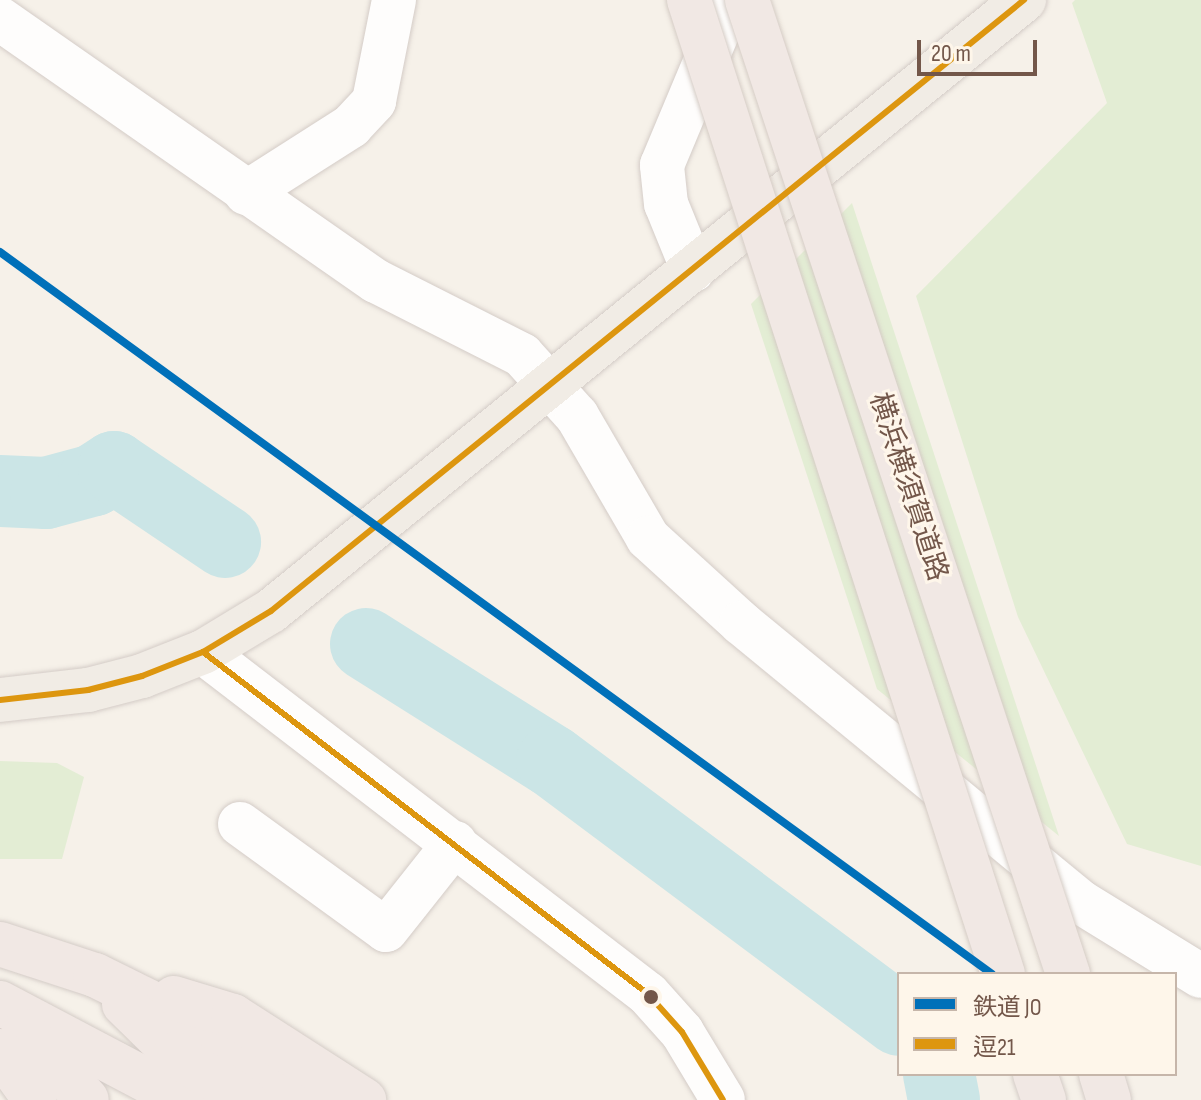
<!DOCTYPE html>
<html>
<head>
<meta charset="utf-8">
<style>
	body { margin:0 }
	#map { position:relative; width:1201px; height:1100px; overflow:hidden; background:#f6f1e9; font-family:"Sofia Sans Condensed","Noto Sans JP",sans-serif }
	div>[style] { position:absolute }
	.green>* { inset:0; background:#e3edd4 }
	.river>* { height:72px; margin:-36px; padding:0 36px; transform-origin:36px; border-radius:36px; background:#cbe5e6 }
	.roads { filter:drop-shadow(0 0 2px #d4ccc7) drop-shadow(0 0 2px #d4ccc7) }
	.street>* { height:44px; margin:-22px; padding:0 22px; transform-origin:22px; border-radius:22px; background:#fefdfc }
	.secondary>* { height:44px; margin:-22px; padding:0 22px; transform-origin:22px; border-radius:22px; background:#fefdfc }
	.primary>* { height:44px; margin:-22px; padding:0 22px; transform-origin:22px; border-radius:22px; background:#f1ece5 }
	.highway>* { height:44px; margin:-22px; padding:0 22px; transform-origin:22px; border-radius:22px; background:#f1e8e4 }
	.bridges { filter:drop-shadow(0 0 2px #d5ccc5) drop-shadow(0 0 2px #d5ccc5) }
	.highway-bridge>* { height:44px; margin:-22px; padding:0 22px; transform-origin:22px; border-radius:22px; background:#f1e8e4 }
	.bus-1>* { height:6px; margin:-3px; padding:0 3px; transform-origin:3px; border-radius:3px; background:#dd960f }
	.rail-1>* { height:8px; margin:-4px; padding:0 4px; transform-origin:4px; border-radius:4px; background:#0070b9 }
	.dots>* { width:22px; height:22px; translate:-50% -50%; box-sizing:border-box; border:4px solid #fef6ea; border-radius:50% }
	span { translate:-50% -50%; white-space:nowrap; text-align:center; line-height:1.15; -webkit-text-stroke:6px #fef6ea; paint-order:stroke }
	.street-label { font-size:28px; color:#73574a }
	.legend { position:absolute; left:897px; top:972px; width:280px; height:104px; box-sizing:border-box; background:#fef6ea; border:2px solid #c6b6aa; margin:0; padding:10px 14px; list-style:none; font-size:24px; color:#73574a }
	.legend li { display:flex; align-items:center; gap:16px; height:40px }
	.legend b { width:40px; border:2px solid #c6b6aa }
	.scale { position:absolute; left:917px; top:40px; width:120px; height:36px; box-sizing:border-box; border:4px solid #73574a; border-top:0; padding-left:10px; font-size:24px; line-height:28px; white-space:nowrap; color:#73574a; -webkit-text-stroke:6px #fef6ea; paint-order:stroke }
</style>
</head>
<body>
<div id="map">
	<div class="green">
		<div style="clip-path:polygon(1075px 0,1201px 0,1201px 866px,1127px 844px,1018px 617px,916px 296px,1107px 103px,1072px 3px)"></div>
		<div style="clip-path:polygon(852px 203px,1059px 836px,877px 689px,751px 304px)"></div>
		<div style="clip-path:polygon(0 761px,57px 763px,84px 777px,62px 859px,0 859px)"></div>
	</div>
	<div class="river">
		<div style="left:0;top:491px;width:46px;rotate:2.5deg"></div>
		<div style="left:46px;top:493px;width:50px;rotate:-15.2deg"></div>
		<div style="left:94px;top:480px;width:24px;rotate:-33deg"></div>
		<div style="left:114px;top:467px;width:134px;rotate:34deg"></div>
		<div style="left:366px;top:644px;width:220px;rotate:32.2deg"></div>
		<div style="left:552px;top:761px;width:433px;rotate:36.7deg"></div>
		<div style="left:939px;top:1074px;width:26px;rotate:79deg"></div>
	</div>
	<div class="roads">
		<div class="street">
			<div style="left:0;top:19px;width:458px;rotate:34.9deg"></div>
			<div style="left:376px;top:281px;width:164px;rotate:26.9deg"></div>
			<div style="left:522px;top:355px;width:82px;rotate:48deg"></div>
			<div style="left:577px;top:416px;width:141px;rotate:59.8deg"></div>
			<div style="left:648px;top:538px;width:126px;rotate:42.4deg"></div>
			<div style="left:741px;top:623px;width:438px;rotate:39.4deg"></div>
			<div style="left:1079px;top:901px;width:143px;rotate:31.6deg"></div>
			<div style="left:246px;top:193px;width:125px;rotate:-32.5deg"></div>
			<div style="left:351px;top:126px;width:34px;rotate:-47deg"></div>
			<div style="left:374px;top:101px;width:103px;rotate:-78.8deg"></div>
			<div style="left:693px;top:270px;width:71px;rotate:-112.2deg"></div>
			<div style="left:666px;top:204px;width:39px;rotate:-96deg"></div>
			<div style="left:662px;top:165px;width:179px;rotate:-67.3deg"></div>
			<div style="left:240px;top:824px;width:180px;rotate:36deg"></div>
			<div style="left:386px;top:930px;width:111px;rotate:-51.6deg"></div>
		</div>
		<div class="secondary">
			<div style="left:203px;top:652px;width:561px;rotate:37.54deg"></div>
			<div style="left:648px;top:994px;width:51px;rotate:48.2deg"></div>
			<div style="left:682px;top:1032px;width:79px;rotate:58.9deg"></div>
		</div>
		<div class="primary">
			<div style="left:0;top:700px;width:89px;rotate:-6.5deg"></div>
			<div style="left:88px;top:690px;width:56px;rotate:-14.5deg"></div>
			<div style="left:142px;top:676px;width:66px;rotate:-21.5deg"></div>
			<div style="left:203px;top:652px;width:79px;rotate:-31.1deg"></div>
			<div style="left:271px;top:611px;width:970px;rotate:-39.06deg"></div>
		</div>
		<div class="highway">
			<div style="left:0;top:944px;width:100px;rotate:18.1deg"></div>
			<div style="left:95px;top:975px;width:97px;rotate:26.3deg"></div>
			<div style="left:182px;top:1018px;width:145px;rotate:34.6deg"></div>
			<div style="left:174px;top:998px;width:62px;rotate:17deg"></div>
			<div style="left:233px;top:1016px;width:156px;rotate:32.7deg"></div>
			<div style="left:0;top:1003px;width:208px;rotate:27.8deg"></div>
			<div style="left:124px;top:1004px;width:71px;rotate:44.4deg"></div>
			<div style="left:175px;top:1054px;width:84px;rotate:33.3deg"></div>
			<div style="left:24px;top:1031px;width:93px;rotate:47.6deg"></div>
			<div style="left:0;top:1051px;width:60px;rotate:54.5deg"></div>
			<div style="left:1035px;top:1074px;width:28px;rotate:71deg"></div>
			<div style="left:1101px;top:1074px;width:27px;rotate:73deg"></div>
		</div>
	</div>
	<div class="bridges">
		<div class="highway-bridge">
			<div style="left:689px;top:0;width:1023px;rotate:72.13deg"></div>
			<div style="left:747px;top:0;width:1026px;rotate:71.76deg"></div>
		</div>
	</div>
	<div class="bus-1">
		<div style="left:203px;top:652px;width:561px;rotate:37.54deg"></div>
		<div style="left:648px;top:994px;width:51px;rotate:48.2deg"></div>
		<div style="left:682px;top:1032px;width:79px;rotate:58.9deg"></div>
		<div style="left:0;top:700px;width:89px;rotate:-6.5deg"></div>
		<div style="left:88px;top:690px;width:56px;rotate:-14.5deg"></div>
		<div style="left:142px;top:676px;width:66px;rotate:-21.5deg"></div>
		<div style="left:203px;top:652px;width:79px;rotate:-31.1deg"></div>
		<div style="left:271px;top:611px;width:970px;rotate:-39.06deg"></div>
	</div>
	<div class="rail-1">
		<div style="left:0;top:252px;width:1227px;rotate:36.05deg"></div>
	</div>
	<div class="dots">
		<div style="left:651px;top:997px;background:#73574a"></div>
	</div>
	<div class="street-label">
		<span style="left:908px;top:487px;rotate:72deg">横浜横須賀道路</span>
	</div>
	<ul class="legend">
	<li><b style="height:10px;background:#0070b9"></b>鉄道 JO</li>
	<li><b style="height:10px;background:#dd960f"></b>逗21</li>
	</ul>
	<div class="scale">20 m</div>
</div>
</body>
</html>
